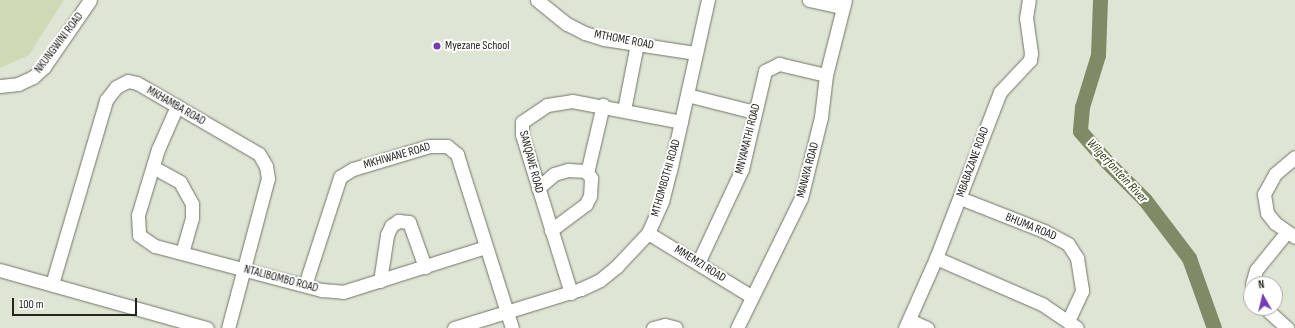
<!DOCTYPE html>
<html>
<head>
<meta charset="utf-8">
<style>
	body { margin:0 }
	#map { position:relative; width:1295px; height:328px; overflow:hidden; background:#dfe5d5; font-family:"Sofia Sans Condensed",sans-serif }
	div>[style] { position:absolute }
	.green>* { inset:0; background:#cedab6 }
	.river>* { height:15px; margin:-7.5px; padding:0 7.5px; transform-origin:7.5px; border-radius:7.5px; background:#7f8b66 }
	.roads { filter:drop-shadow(0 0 1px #707567) drop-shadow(0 0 1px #707567) }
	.minor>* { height:13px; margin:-6.5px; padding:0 6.5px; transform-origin:6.5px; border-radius:6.5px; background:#fff }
	.dots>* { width:11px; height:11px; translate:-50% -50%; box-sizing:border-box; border:2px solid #fff; border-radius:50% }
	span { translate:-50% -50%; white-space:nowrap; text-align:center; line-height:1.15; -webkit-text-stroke:4px #fff; paint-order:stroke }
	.street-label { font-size:12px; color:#23251f }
	.poi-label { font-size:12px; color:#23251f }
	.left { translate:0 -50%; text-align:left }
	.water-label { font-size:13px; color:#303c0f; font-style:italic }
	.north { position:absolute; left:1243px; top:276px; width:40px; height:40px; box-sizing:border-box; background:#fff; border:1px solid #a7a8a5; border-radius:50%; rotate:352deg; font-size:11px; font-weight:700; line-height:16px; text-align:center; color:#23251f }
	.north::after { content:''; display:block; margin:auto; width:14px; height:18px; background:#763db3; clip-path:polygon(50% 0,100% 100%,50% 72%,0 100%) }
	.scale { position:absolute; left:12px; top:298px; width:125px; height:18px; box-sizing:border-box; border:2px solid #23251f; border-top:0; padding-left:5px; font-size:12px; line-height:14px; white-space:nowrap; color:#23251f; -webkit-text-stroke:3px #fff; paint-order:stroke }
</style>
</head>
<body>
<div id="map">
	<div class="green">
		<div style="clip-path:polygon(0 0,64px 0,29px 55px,0 68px)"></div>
	</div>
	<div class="river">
		<div style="left:1100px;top:0;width:55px;rotate:92.1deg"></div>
		<div style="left:1098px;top:55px;width:54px;rotate:107.1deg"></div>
		<div style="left:1082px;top:107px;width:24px;rotate:95deg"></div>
		<div style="left:1080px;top:131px;width:40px;rotate:49deg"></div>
		<div style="left:1106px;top:161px;width:55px;rotate:45deg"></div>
		<div style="left:1145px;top:200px;width:73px;rotate:52.8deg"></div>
		<div style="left:1189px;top:258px;width:74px;rotate:70.3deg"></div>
	</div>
	<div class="roads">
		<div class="minor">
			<div style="left:537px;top:0;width:38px;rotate:39deg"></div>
			<div style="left:567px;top:24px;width:20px;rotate:27deg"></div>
			<div style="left:585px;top:33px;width:20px;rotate:18deg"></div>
			<div style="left:604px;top:39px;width:93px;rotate:8.7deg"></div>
			<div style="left:809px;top:0;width:35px;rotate:12deg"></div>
			<div style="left:0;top:86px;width:18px;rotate:-6deg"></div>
			<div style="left:18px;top:84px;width:17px;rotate:-25deg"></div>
			<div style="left:33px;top:77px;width:15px;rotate:-42deg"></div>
			<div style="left:44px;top:67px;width:81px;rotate:-55.5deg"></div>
			<div style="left:687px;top:95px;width:69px;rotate:14.2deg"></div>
			<div style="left:177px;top:106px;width:47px;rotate:113.8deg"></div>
			<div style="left:158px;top:149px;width:69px;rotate:106.9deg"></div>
			<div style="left:138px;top:215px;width:20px;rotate:87deg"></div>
			<div style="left:139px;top:235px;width:19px;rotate:35deg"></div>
			<div style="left:155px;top:246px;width:173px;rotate:14.8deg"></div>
			<div style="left:322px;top:290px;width:21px;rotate:5deg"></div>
			<div style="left:343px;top:292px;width:150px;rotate:-17.5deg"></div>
			<div style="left:624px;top:110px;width:67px;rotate:-78.9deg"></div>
			<div style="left:1295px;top:157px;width:26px;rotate:140deg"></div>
			<div style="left:1275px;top:174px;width:23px;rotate:119deg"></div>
			<div style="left:1264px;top:194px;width:19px;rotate:81deg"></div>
			<div style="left:1267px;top:213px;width:13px;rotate:51deg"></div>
			<div style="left:1275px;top:223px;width:24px;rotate:35deg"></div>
			<div style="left:153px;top:167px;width:31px;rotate:29deg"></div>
			<div style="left:180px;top:182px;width:25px;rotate:61deg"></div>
			<div style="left:192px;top:204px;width:14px;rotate:90deg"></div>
			<div style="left:192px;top:218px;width:36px;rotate:106deg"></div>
			<div style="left:587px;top:173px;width:70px;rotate:-76.8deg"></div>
			<div style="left:538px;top:188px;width:21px;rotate:-41deg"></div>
			<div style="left:554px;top:174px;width:15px;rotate:-16deg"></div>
			<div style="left:568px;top:170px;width:18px;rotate:3deg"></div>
			<div style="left:586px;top:171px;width:9px;rotate:54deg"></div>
			<div style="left:591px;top:178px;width:18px;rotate:93deg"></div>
			<div style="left:590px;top:196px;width:9px;rotate:117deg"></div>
			<div style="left:586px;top:204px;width:44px;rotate:143.4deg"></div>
			<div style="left:960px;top:198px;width:90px;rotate:21.4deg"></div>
			<div style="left:1044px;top:231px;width:27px;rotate:28deg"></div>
			<div style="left:1068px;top:244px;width:17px;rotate:57deg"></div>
			<div style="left:1077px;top:258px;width:33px;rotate:81deg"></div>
			<div style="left:1082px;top:291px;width:33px;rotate:115deg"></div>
			<div style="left:648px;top:233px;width:121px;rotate:31.5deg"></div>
			<div style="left:936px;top:258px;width:116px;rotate:23.5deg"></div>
			<div style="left:1042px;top:304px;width:42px;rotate:34.4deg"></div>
			<div style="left:698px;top:263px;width:104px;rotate:-64.9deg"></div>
			<div style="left:742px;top:169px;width:101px;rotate:-76.8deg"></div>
			<div style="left:765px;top:71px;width:16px;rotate:-27deg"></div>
			<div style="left:779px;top:64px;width:48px;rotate:13.2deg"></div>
			<div style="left:0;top:270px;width:215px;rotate:15.7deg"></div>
			<div style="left:380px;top:281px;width:47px;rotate:-81.3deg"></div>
			<div style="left:387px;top:235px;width:10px;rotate:-66deg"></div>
			<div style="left:391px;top:226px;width:9px;rotate:-36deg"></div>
			<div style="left:398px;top:221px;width:11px;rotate:5deg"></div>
			<div style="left:409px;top:222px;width:48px;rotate:70.4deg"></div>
			<div style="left:52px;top:284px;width:192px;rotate:-73.6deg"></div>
			<div style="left:106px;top:100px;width:16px;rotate:-52deg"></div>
			<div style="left:116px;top:87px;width:13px;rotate:-27deg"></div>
			<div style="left:128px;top:81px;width:9px;rotate:13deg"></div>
			<div style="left:137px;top:83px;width:141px;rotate:30.2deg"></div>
			<div style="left:259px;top:154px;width:14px;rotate:60deg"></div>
			<div style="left:266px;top:166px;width:12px;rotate:81deg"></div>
			<div style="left:268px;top:178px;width:155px;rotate:104.9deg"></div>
			<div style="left:1252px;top:284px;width:15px;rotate:-74deg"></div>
			<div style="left:1256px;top:270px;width:48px;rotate:-51deg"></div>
			<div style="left:305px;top:285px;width:114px;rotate:-72deg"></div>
			<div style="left:340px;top:177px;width:15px;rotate:-32deg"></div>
			<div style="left:353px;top:169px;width:79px;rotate:-16.8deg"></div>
			<div style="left:429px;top:146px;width:18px"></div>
			<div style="left:447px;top:146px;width:13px;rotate:39deg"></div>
			<div style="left:457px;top:154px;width:10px;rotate:73deg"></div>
			<div style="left:460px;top:164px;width:172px;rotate:72.4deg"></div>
			<div style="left:571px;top:293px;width:165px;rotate:-107.2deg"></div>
			<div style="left:522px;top:135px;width:13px;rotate:-90deg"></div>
			<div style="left:522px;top:122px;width:30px;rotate:-34deg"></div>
			<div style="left:547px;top:105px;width:25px;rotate:-9deg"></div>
			<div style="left:572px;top:101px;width:111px;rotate:10.9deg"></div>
			<div style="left:1265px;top:308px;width:30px;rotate:42deg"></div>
			<div style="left:909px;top:320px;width:20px;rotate:24deg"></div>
			<div style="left:454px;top:328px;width:133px;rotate:-17.1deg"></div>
			<div style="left:581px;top:289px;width:21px;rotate:-25deg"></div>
			<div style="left:600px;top:280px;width:22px;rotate:-39deg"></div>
			<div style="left:617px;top:266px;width:45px;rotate:-46.8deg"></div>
			<div style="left:648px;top:233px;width:34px;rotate:-66deg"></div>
			<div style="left:662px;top:202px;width:32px;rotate:-76deg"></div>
			<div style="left:670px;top:171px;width:175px;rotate:-77.5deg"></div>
			<div style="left:653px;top:328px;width:12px;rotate:-14deg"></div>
			<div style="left:665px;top:325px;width:11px;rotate:15deg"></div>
			<div style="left:737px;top:328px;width:145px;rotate:-63.8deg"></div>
			<div style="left:801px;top:198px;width:83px;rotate:-76.1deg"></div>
			<div style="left:821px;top:117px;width:42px;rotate:-83.2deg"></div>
			<div style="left:826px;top:75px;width:77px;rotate:-75.8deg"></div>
			<div style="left:905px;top:328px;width:77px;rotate:-66.1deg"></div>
			<div style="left:936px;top:258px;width:178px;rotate:-68.9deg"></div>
			<div style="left:1000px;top:92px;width:44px;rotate:-46.8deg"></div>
			<div style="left:1030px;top:60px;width:7px;rotate:-82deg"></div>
			<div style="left:1031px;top:53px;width:35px;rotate:-98deg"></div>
			<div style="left:1026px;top:18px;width:18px;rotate:-81deg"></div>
		</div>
	</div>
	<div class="dots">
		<div style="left:437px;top:46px;background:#763db3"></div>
	</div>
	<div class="street-label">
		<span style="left:624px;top:40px;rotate:11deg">MTHOME ROAD</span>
		<span style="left:59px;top:43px;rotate:-53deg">NKUNGWINI ROAD</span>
		<span style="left:176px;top:106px;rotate:30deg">MKHAMBA ROAD</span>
		<span style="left:748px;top:139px;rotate:-76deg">MNYAMATHI ROAD</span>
		<span style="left:397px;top:156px;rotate:-16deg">MKHIWANE ROAD</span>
		<span style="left:531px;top:162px;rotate:75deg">SANQAWE ROAD</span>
		<span style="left:973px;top:162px;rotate:-70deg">MBABAZANE ROAD</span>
		<span style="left:808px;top:170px;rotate:-75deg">MANAYA ROAD</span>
		<span style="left:666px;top:178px;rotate:-74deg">MTHOMBOTHI ROAD</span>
		<span style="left:1031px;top:227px;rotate:22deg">BHUMA ROAD</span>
		<span style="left:700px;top:264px;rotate:32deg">MMEMZI ROAD</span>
		<span style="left:281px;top:279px;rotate:15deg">NTALIBOMBO ROAD</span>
	</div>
	<div class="poi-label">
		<span class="left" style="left:445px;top:46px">Myezane School</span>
	</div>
	<div class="water-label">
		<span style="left:1117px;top:171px;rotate:47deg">Wilgerfontein River</span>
	</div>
	<div class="north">N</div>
	<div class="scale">100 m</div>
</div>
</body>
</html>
